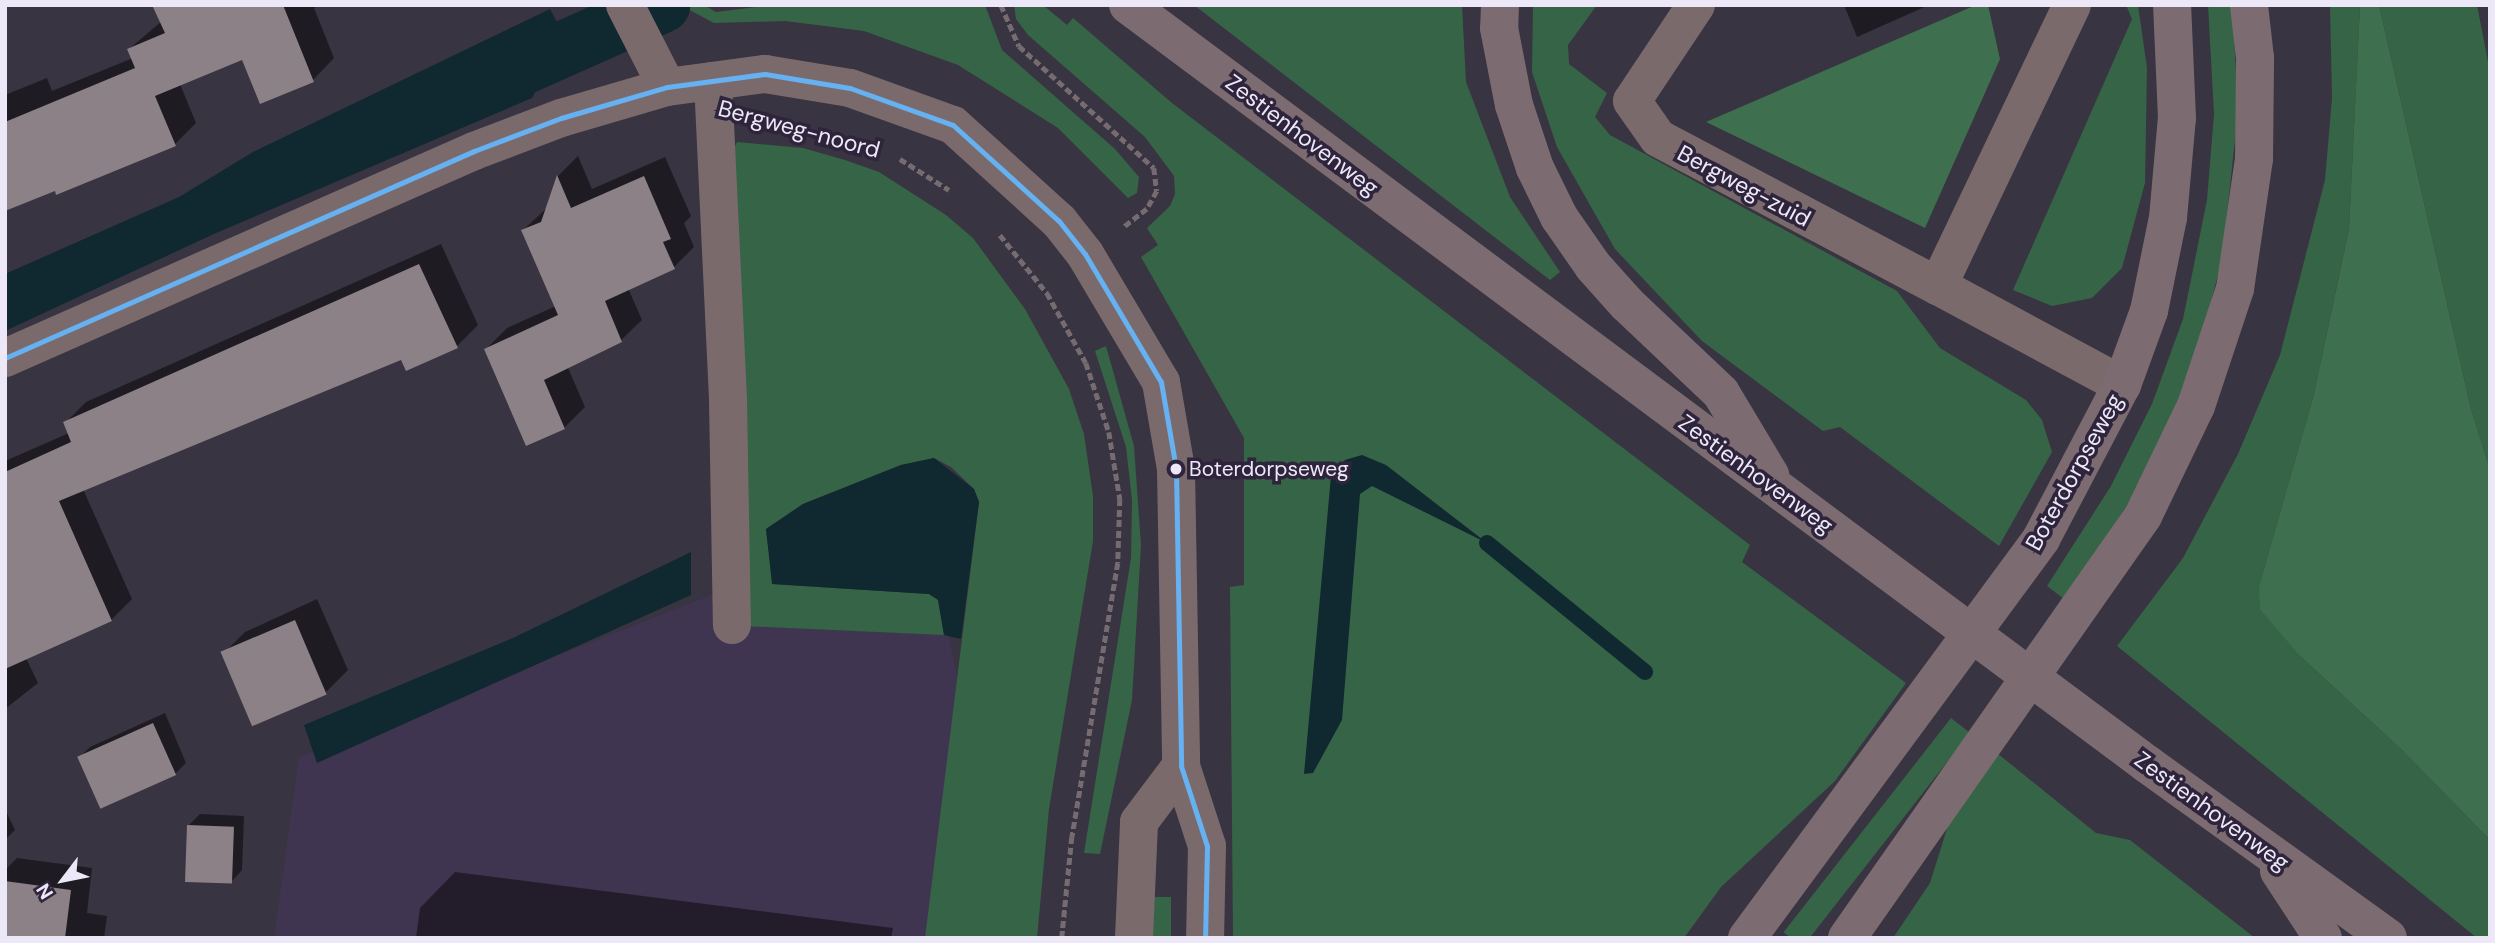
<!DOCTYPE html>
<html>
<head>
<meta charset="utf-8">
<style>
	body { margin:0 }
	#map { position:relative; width:2495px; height:943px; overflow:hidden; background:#393441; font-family:"DM Sans",sans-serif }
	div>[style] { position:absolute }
	.built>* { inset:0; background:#403551 }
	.green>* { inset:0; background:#366446; transform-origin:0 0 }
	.forest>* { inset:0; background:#3e704f }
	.water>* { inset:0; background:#102830 }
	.shadow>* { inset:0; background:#0007 }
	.stream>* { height:16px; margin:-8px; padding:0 8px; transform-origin:8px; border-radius:8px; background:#102830 }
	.canal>* { height:56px; margin:-28px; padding:0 28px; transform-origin:28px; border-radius:28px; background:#102830 }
	.building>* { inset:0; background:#8b8186; transform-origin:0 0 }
	.path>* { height:4.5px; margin-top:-2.25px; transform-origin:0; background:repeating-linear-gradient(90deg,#756b71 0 7px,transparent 0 10.5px) }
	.minor>* { height:38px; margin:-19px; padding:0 19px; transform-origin:19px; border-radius:19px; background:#7a6a6c }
	.major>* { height:38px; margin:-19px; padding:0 19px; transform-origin:19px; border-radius:19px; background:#7c6b70 }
	.bus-1>* { height:5px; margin:-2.5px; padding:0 2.5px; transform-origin:2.5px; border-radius:2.5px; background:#66b1f2 }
	.dots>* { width:19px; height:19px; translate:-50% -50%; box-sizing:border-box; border:4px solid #2e243c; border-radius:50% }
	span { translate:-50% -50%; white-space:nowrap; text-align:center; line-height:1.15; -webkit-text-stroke:7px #2e243c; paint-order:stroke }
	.bus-label { font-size:21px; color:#ede8f8 }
	.left { translate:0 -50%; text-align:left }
	.street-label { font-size:23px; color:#ede8f8 }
	.frame { position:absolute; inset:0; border:7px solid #ede8f8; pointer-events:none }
	.north { position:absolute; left:28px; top:845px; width:70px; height:70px; -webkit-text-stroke:5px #2e243c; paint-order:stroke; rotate:238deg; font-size:19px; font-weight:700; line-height:28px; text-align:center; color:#ede8f8 }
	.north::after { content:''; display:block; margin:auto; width:24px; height:32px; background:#ede8f8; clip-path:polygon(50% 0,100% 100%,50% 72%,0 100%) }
</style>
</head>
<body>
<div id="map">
	<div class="built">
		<div style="clip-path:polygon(763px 575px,947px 630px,962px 699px,932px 938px,274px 938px,299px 757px)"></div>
	</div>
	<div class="green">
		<div style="clip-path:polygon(680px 5px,704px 5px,716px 12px,773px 5px,985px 5px,1002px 50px,1115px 149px,1139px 177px,1137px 193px,1128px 198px,1058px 128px,958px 65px,864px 31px,785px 21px,714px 23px)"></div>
		<div style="clip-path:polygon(1014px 5px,1043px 5px,1067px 25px,1073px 18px,1172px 103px,1750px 545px,1742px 562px,1906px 683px,1835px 781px,1721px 887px,1684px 938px,1233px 938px,1230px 587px,1244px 585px,1244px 438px,1141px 257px,1158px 245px,1147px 228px,1170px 206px,1175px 194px,1174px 176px,1145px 137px,1028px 35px,1016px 19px)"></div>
		<div style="clip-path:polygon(1194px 5px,1462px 5px,1466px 82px,1510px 197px,1560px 272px,1550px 280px)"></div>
		<div style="clip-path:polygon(1533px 5px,1597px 5px,1568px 45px,1569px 64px,1607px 93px,1595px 117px,1610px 135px,1897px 291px,1940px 348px,2026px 400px,2042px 420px,2052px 452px,1999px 546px,1840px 427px,1823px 431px,1702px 341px,1615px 249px,1557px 147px,1532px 72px)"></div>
		<div style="clip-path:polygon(2126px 5px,2138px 5px,2147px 68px,2145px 183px,2122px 268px,2092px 298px,2052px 306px,2013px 290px,2132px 19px)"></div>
		<div style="clip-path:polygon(2208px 5px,2232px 5px,2233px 14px,2238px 113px,2222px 259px,2206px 322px,2174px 412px,2132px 498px,2064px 599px,2047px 586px,2111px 486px,2152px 404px,2183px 319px,2207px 200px,2214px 114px)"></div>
		<div style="clip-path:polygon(2330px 5px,2360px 5px,2349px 229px,2313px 398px,2259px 586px,2300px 656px,2401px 749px,2490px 840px,2490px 938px,2477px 938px,2117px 646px,2183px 558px,2238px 454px,2280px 355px,2325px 180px,2332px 98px)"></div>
		<div style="clip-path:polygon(2379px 5px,2477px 5px,2490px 72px,2490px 470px,2471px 409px)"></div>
		<div style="clip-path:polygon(737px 142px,803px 148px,845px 160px,879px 172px,946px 215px,973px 238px,1025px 309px,1069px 389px,1084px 434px,1093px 496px,1093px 541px,1049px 809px,1037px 938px,925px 938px,979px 502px,974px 489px,951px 467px,934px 458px,901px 465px,803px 504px,766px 529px,773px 584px,929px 594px,938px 599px,944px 635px,743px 626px,733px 150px)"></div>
		<div style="clip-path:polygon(1106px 346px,1134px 446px,1141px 545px,1132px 700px,1100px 854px,1084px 853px,1131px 558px,1132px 500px,1126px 447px,1095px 351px)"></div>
		<div style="left:1951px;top:718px;width:24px;height:272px;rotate:38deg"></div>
		<div style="clip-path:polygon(1997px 753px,2096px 833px,2130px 840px,2255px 938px,1893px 938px,1930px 883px,1950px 819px)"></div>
		<div style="left:1153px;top:897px;width:18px;height:41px"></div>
	</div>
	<div class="forest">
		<div style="clip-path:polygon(1976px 5px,1988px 5px,2000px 59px,1925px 228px,1706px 122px)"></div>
		<div style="clip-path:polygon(2360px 5px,2379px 5px,2471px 409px,2490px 470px,2490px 840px,2401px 749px,2300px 656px,2260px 609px,2259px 586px,2313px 398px,2349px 229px)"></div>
	</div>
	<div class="water">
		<div style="clip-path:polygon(550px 9px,565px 37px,532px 98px,216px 233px,5px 331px,5px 274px,179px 197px,253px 152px)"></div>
		<div style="clip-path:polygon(1362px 455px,1386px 465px,1487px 543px,1372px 486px,1360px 494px,1342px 720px,1313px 773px,1304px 774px,1331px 476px,1345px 460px)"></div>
		<div style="clip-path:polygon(934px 458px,974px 489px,979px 502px,961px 639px,944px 635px,938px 600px,929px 594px,772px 584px,766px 529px,803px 504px,901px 465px)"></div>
		<div style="clip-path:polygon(691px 552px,691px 595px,317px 763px,304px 725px,513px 638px)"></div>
	</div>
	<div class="shadow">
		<div style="clip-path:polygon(181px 5px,320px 5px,314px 8px,334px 58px,313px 80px,242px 58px,180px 84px,196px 123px,175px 144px,5px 210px,5px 95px,47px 78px,52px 91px,133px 58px,129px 49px)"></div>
		<div style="clip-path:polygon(1844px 5px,1929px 5px,1857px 37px)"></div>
		<div style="clip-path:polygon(578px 156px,592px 189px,665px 157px,691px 216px,684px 223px,694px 247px,674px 267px,628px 288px,642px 320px,621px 340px,568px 368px,585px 407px,564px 428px,486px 349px,507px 328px,556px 306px,523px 230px,547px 208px,558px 176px)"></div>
		<div style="clip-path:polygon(441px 244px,478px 325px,457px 346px,402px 358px,83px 489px,132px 599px,111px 620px,26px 658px,38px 683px,5px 709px,5px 461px,69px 433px,65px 423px,86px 402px)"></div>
		<div style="clip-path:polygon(317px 599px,348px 670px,326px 692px,224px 653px,245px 632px)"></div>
		<div style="clip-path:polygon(165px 713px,186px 763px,175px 774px,79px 758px,90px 747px)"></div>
		<div style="clip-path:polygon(5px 809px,15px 830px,5px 840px)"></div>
		<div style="clip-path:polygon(200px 814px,244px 816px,242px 870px,231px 882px,189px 825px)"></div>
		<div style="clip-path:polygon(17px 858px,92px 868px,87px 913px,107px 916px,104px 938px,5px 938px,5px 870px)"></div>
		<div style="clip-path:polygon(455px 872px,893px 928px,891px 938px,416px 938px,420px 908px)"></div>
	</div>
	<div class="stream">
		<div style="left:1487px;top:543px;width:204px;rotate:39.2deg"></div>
	</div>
	<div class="canal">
		<div style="left:487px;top:83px;width:192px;rotate:-24deg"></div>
	</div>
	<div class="building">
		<div style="clip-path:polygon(152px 5px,283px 5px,314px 82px,260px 104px,242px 60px,155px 96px,176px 146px,56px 195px,55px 191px,5px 211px,5px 122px,135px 68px,127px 49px,165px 33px)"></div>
		<div style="clip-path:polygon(557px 175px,571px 208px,644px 176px,671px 239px,663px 242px,675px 269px,605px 301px,622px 342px,544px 380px,565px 429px,526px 446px,484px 349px,558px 315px,521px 230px,541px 222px)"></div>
		<div style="clip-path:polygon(419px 264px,458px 348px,406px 371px,401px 360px,59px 501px,112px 621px,5px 669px,5px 472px,71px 442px,63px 422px)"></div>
		<div style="left:295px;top:620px;width:81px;height:81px;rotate:67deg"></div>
		<div style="left:153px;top:723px;width:57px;height:83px;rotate:66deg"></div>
		<div style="left:187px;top:825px;width:47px;height:57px;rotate:2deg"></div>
		<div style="clip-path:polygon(5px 881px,71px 890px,65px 938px,5px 938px)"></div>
	</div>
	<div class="path">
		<div style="left:1001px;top:5px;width:45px;rotate:66.3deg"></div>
		<div style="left:1019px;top:46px;width:182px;rotate:42.1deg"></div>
		<div style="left:1154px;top:168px;width:23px;rotate:83deg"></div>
		<div style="left:1157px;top:191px;width:21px;rotate:119deg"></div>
		<div style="left:1147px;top:209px;width:29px;rotate:142deg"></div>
		<div style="left:900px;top:159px;width:58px;rotate:32.3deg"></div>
		<div style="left:1000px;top:235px;width:75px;rotate:51deg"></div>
		<div style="left:1047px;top:293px;width:80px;rotate:60.9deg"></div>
		<div style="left:1086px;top:363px;width:73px;rotate:71.6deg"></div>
		<div style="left:1109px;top:432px;width:68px;rotate:80.7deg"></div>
		<div style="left:1120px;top:499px;width:64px;rotate:91.8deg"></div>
		<div style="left:1118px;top:563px;width:278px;rotate:99.5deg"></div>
		<div style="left:1072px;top:837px;width:101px;rotate:95.7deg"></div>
	</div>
	<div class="minor">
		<div style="left:625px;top:5px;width:92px;rotate:62.9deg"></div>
		<div style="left:1696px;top:5px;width:115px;rotate:123.7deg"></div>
		<div style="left:1632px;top:101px;width:45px;rotate:54.9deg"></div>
		<div style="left:1658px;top:138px;width:317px;rotate:27.9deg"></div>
		<div style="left:1938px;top:286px;width:311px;rotate:-64.5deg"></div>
		<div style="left:713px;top:81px;width:319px;rotate:87.3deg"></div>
		<div style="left:728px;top:400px;width:225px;rotate:89deg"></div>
		<div style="left:1938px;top:286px;width:209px;rotate:28.3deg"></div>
		<div style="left:5px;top:358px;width:513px;rotate:-23.81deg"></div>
		<div style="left:474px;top:151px;width:93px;rotate:-20.8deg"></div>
		<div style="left:561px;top:118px;width:110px;rotate:-16.3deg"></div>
		<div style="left:667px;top:87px;width:99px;rotate:-7.6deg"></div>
		<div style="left:765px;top:74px;width:86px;rotate:9.4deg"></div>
		<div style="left:850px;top:88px;width:109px;rotate:19.8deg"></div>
		<div style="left:953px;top:125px;width:143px;rotate:42.2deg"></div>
		<div style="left:1059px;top:221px;width:42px;rotate:51.8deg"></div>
		<div style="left:1085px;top:254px;width:149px;rotate:59.3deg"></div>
		<div style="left:1161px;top:382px;width:88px;rotate:80.2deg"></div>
		<div style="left:1176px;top:469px;width:297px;rotate:89deg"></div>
		<div style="left:1181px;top:766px;width:84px;rotate:72deg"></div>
		<div style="left:1207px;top:846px;width:92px;rotate:91.2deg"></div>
		<div style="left:1134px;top:938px;width:116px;rotate:-87.5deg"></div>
		<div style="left:1139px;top:822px;width:70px;rotate:-53.1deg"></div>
	</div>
	<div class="major">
		<div style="left:1128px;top:5px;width:1271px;rotate:36.68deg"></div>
		<div style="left:2147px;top:764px;width:297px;rotate:35.8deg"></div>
		<div style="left:1500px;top:5px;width:23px;rotate:92deg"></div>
		<div style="left:1499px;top:28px;width:78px;rotate:79deg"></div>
		<div style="left:1514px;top:105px;width:66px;rotate:71.6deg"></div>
		<div style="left:1535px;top:168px;width:55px;rotate:63.9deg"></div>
		<div style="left:1559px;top:217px;width:60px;rotate:55.2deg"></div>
		<div style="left:1593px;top:266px;width:51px;rotate:48.2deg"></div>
		<div style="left:1627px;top:304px;width:129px;rotate:43.4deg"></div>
		<div style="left:1721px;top:393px;width:96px;rotate:59.1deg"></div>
		<div style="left:2279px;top:871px;width:80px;rotate:56.7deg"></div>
		<div style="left:1747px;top:938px;width:496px;rotate:-53.6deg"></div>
		<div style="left:2041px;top:539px;width:174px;rotate:-62.3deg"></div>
		<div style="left:2122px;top:385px;width:79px;rotate:-70deg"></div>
		<div style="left:2149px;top:311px;width:95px;rotate:-78.5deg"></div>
		<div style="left:2168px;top:218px;width:100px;rotate:-84.9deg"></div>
		<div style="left:2177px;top:118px;width:113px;rotate:-92.5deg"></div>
		<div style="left:1847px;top:938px;width:515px;rotate:-54.95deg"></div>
		<div style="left:2143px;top:516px;width:122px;rotate:-64.3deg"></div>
		<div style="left:2196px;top:406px;width:123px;rotate:-71.6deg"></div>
		<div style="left:2235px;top:289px;width:131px;rotate:-81.7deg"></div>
		<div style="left:2254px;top:159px;width:101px;rotate:-89.4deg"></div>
		<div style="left:2255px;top:58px;width:53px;rotate:-96.5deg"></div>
	</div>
	<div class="bus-1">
		<div style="left:5px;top:358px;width:513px;rotate:-23.81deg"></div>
		<div style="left:474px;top:151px;width:93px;rotate:-20.8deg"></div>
		<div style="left:561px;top:118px;width:110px;rotate:-16.3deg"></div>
		<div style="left:667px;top:87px;width:99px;rotate:-7.6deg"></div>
		<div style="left:765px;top:74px;width:86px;rotate:9.4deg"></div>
		<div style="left:850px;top:88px;width:109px;rotate:19.8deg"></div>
		<div style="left:953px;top:125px;width:143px;rotate:42.2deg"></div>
		<div style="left:1059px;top:221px;width:42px;rotate:51.8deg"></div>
		<div style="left:1085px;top:254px;width:149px;rotate:59.3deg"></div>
		<div style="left:1161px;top:382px;width:88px;rotate:80.2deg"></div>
		<div style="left:1176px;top:469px;width:297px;rotate:89deg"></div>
		<div style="left:1181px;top:766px;width:84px;rotate:72deg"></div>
		<div style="left:1207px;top:846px;width:92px;rotate:91.2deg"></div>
	</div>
	<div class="dots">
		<div style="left:1176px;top:469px;background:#ede8f8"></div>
	</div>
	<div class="bus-label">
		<span class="left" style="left:1189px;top:469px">Boterdorpseweg</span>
	</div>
	<div class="street-label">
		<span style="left:799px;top:129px;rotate:15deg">Bergweg-noord</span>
		<span style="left:1302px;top:135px;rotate:37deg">Zestienhovenweg</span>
		<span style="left:1744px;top:186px;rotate:28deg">Bergweg-zuid</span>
		<span style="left:2074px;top:472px;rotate:-61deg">Boterdorpseweg</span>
		<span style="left:1756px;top:474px;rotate:36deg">Zestienhovenweg</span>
		<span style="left:2212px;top:811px;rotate:36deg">Zestienhovenweg</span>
	</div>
	<div class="frame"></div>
	<div class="north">N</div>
</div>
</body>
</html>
